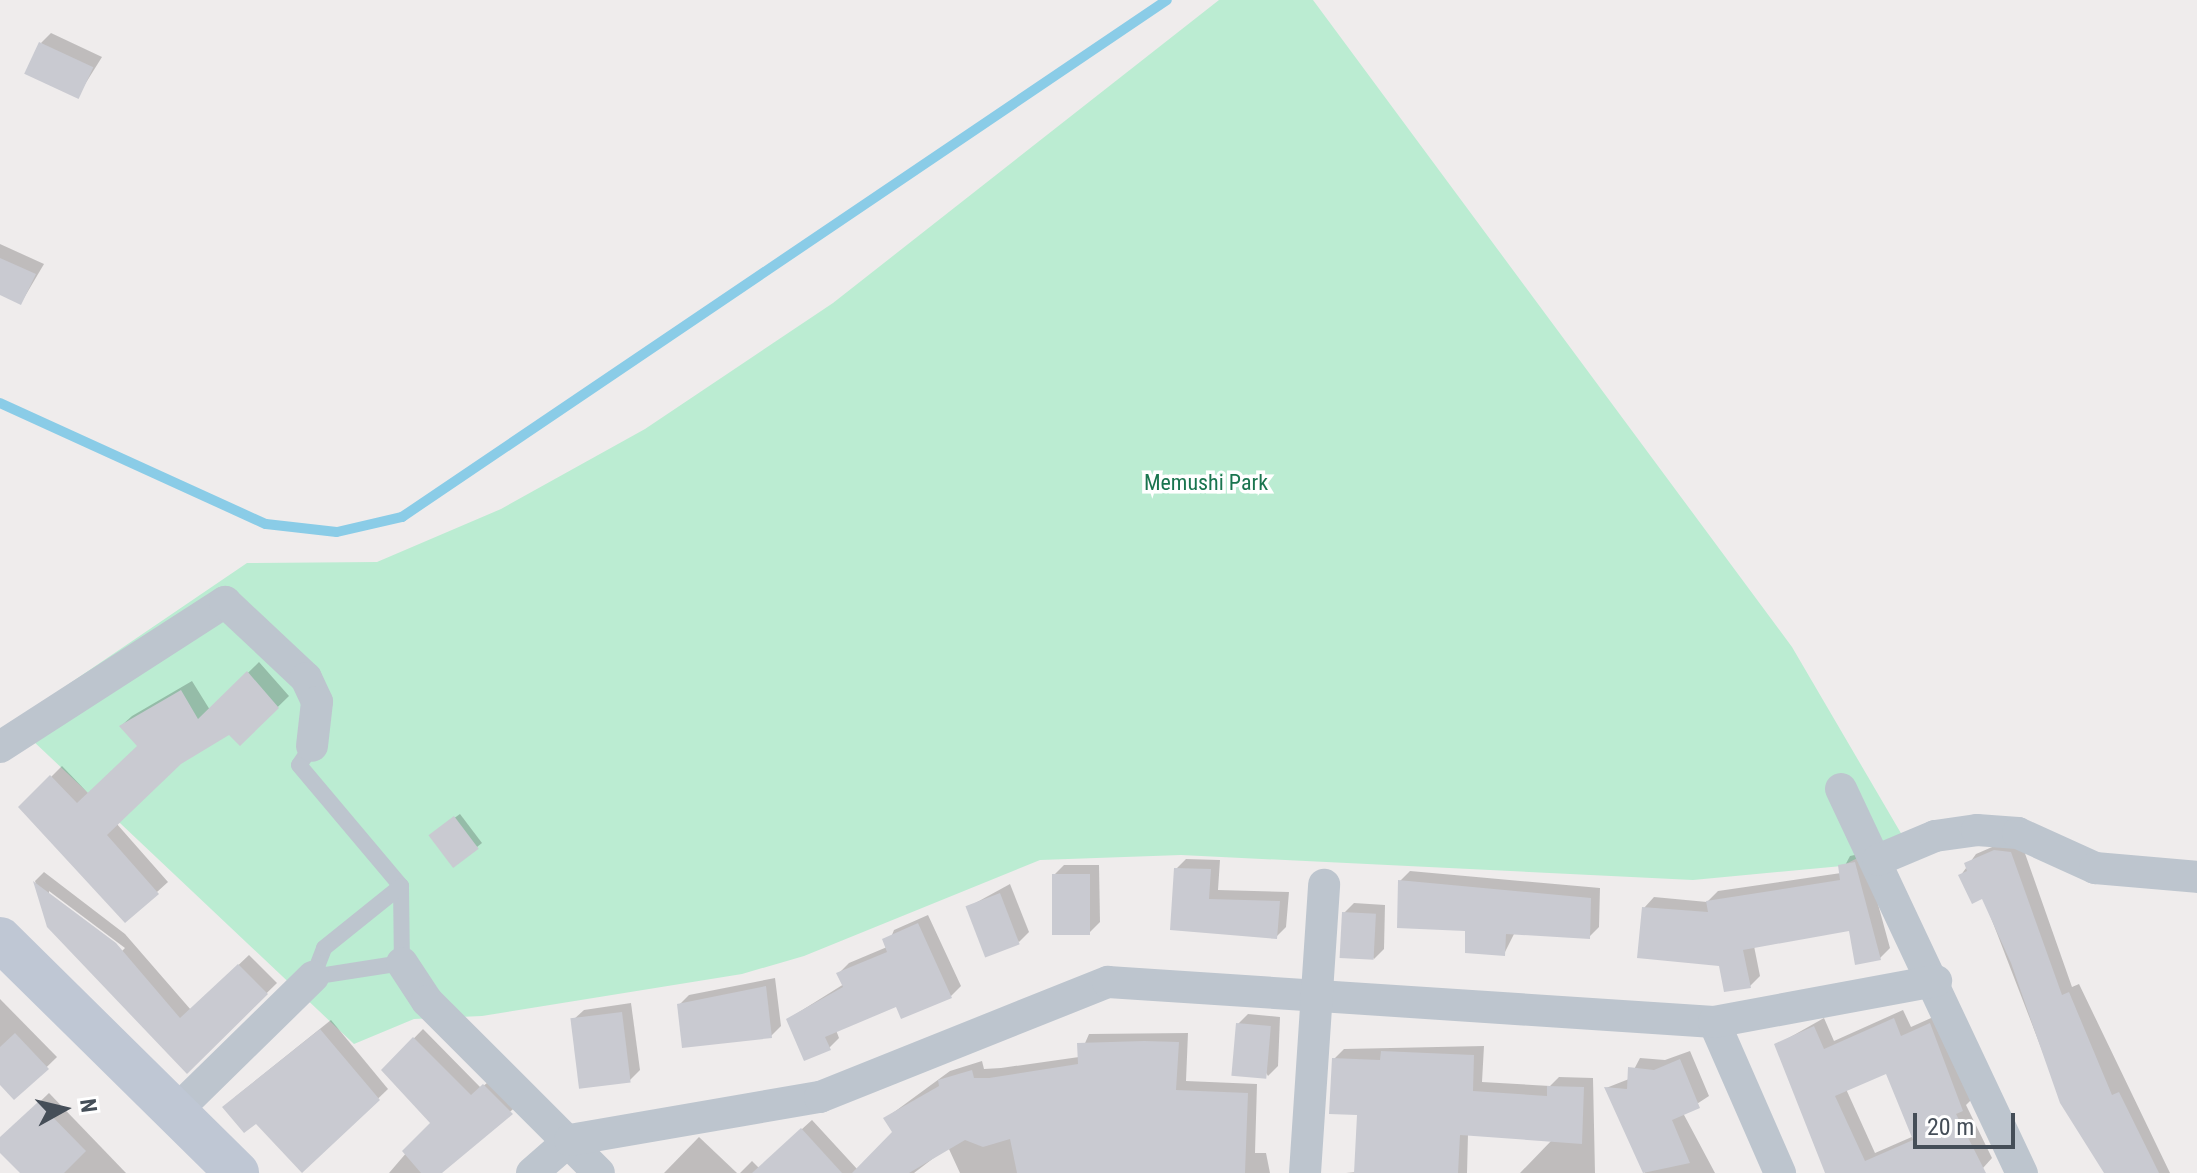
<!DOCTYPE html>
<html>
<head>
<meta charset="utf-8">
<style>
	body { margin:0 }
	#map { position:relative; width:2197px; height:1173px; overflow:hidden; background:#efecec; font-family:"Roboto Condensed",sans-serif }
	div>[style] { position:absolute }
	.green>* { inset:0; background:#bbecd2 }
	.shadow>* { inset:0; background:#0003 }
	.stream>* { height:10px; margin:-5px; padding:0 5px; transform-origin:5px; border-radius:5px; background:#8acce7 }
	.building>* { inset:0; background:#c9cad1; transform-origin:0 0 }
	.lane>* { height:16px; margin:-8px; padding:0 8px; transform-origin:8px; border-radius:8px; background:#bdc5ce }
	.street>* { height:32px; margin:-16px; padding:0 16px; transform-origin:16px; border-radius:16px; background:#bdc5ce }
	.secondary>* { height:44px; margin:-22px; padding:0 22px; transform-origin:22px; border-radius:22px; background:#bfc7d4 }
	span { translate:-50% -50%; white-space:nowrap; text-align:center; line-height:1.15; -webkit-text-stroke:7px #fff; paint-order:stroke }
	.park-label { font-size:22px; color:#1a754f }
	.north { position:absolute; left:24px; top:1069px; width:80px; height:80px; -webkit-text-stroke:6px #fff; paint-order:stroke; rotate:82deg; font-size:22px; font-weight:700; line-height:32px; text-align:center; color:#454e58 }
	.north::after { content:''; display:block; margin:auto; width:28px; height:36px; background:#454e58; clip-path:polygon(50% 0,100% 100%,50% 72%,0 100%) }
	.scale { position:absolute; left:1913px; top:1113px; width:102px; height:36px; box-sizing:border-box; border:4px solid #454e58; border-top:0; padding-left:10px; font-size:24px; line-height:28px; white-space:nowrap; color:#454e58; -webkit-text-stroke:6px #fff; paint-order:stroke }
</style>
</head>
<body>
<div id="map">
	<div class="green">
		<div style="clip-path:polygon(1219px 0,1313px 0,1792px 647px,1902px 835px,1842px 866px,1693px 880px,1181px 855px,1040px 860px,804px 956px,742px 974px,482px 1016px,414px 1019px,354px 1044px,13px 722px,247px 563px,377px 562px,501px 509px,645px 429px,833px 303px)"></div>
	</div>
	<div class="shadow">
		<div style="clip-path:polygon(51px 33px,102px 57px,77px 97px,41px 43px)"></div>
		<div style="clip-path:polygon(0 244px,44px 264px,21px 303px,0 293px)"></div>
		<div style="clip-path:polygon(259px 662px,289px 696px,240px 744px,229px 733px,180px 762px,116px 823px,168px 882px,125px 921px,21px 807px,62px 766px,89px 794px,139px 746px,121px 726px,132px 716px,192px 681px,210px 710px)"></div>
		<div style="clip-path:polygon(460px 814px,482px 843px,477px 847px,436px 831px)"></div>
		<div style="clip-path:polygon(2006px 841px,2021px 842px,2072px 987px,2079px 984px,2170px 1173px,2106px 1173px,2062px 1102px,1983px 897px,1961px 875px,1976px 854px)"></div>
		<div style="clip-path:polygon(1864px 853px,1890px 948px,1880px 958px,1851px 929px,1754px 946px,1760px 976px,1750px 986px,1644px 908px,1654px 897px,1707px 902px,1718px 891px,1841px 873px,1850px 856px)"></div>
		<div style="clip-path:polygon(1186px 859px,1220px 860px,1218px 890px,1289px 892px,1286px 927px,1276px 937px,1172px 929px,1176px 869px)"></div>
		<div style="clip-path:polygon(1064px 865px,1099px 865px,1100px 922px,1090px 932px,1054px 875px)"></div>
		<div style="clip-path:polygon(1410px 871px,1600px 888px,1599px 927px,1589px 937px,1515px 932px,1504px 954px,1400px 881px)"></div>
		<div style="clip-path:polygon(evenodd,44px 872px,125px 934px,191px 1010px,249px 955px,277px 983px,187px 1071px,49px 926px,35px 881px,44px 872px,49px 891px,125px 948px,122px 951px,49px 896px,49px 891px)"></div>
		<div style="clip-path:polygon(1010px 884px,1029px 932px,1019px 942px,968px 907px)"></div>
		<div style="clip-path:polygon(1354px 903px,1385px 905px,1384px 949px,1374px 959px,1344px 913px)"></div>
		<div style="clip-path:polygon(928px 915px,961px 986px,951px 996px,902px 1016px,897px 1005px,836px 1030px,839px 1038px,829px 1048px,788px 1019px,844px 984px,839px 973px,849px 963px,887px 947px,894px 930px)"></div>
		<div style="clip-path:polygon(775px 978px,781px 1026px,771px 1036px,679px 1005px,689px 995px)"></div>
		<div style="clip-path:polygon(0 999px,57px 1057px,15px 1098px,0 1083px)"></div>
		<div style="clip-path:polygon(631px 1003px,640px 1070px,630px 1080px,573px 1020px,584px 1010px)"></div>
		<div style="clip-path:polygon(evenodd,1903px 1010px,1911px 1027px,1940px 1014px,1972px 1099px,1966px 1105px,1992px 1158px,1983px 1168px,1843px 1173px,1776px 1045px,1824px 1018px,1834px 1041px,1903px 1010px,1887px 1072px,1914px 1136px,1875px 1153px,1846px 1089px,1887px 1072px)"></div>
		<div style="clip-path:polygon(1248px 1014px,1280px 1017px,1278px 1066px,1268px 1076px,1238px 1024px)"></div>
		<div style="clip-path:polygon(331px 1020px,388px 1089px,303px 1171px,235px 1097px)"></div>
		<div style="clip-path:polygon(423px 1029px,481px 1088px,494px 1077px,520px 1103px,440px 1173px,389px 1173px,432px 1123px,383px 1070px)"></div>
		<div style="clip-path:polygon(1188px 1033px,1186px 1081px,1257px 1084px,1255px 1153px,1266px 1153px,1270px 1173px,960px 1173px,948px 1147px,914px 1173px,740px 1173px,752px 1161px,759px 1168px,812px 1120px,858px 1170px,894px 1133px,886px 1118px,950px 1071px,982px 1061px,984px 1069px,1001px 1068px,1079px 1057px,1089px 1034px)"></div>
		<div style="clip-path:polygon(1484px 1046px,1482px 1082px,1550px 1086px,1559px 1077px,1593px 1078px,1595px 1173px,1520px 1173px,1552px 1140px,1468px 1134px,1467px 1173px,1346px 1173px,1356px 1172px,1359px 1113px,1334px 1059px,1344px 1049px)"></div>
		<div style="clip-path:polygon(1690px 1051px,1709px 1096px,1683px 1113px,1715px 1173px,1645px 1173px,1606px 1088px,1629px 1079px,1640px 1058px,1665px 1060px)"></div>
		<div style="clip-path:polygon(49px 1093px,126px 1173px,23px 1173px,0 1150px,0 1140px)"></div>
		<div style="clip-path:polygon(699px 1137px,737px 1173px,664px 1173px)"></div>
	</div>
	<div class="stream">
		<div style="left:0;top:403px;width:292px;rotate:24.5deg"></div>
		<div style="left:266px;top:524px;width:71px;rotate:6.4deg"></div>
		<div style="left:337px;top:532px;width:67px;rotate:-13deg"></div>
		<div style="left:402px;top:517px;width:923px;rotate:-34.05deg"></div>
	</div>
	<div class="building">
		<div style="left:39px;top:42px;width:60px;height:35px;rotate:25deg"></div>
		<div style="clip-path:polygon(0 258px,36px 274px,21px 305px,0 295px)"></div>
		<div style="clip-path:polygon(247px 671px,279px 708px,240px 746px,229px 735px,181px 764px,107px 835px,159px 894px,125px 923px,18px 807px,50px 775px,77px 803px,137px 746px,119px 726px,181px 690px,198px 719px)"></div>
		<div style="left:454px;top:816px;width:41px;height:32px;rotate:53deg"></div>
		<div style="clip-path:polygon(1994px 850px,2011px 852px,2062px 995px,2069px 992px,2112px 1095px,2119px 1092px,2159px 1173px,2104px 1173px,2060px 1103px,2011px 963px,1982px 899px,1972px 904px,1958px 875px,1967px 871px,1964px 863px)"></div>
		<div style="clip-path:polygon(1855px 862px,1881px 960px,1855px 965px,1849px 931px,1743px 950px,1751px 988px,1724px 992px,1719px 966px,1637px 958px,1642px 907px,1708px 912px,1706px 901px,1840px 880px,1838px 865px)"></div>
		<div style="clip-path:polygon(1174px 868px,1211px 869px,1209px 899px,1280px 901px,1277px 939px,1170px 930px)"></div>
		<div style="left:1052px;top:874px;width:38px;height:61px"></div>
		<div style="clip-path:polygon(1398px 880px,1591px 898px,1590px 939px,1506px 934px,1505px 956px,1465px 953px,1465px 931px,1397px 928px)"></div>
		<div style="clip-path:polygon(33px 881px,116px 943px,180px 1018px,238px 964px,268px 994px,187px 1074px,47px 927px)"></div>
		<div style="left:1000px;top:893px;width:55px;height:37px;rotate:69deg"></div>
		<div style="left:1342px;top:912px;width:34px;height:46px;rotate:3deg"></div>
		<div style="clip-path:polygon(918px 923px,952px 998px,901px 1019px,896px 1007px,825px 1037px,831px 1050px,804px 1061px,786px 1019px,843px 987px,836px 973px,887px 952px,882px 939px)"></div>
		<div style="clip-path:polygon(766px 986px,772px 1038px,682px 1048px,677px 1004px)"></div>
		<div style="left:622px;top:1012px;width:71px;height:52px;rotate:83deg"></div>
		<div style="clip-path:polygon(evenodd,1894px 1018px,1901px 1036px,1930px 1023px,1963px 1111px,1956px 1114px,1986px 1173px,1825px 1173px,1774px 1044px,1814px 1026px,1824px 1049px,1894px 1018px,1886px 1074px,1913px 1140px,1865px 1161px,1835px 1096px,1886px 1074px)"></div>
		<div style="left:1236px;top:1023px;width:35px;height:53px;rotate:5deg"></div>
		<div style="clip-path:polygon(320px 1029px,380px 1100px,302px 1173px,256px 1124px,244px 1133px,222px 1107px)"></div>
		<div style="clip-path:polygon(15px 1033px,49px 1069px,14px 1100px,0 1085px,0 1047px)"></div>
		<div style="clip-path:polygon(413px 1037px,471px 1095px,483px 1084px,513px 1114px,442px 1173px,421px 1173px,402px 1151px,430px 1123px,381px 1070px)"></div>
		<div style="clip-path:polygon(1144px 1041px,1179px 1042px,1176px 1090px,1248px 1093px,1245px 1173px,1017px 1173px,1010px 1139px,983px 1147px,965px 1140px,909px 1173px,852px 1173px,892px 1132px,883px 1118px,939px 1086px,938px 1080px,972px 1070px,974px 1078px,989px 1078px,1078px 1064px,1077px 1043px)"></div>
		<div style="clip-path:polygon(1381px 1051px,1474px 1055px,1473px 1091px,1547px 1096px,1547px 1086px,1584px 1087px,1582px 1144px,1460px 1135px,1458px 1173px,1354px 1173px,1357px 1115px,1329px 1114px,1332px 1058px,1380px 1060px)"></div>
		<div style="clip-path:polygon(1680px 1059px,1700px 1108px,1672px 1120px,1690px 1163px,1643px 1173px,1604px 1087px,1627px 1089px,1628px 1067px,1654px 1070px)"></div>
		<div style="clip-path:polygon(38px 1102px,86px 1151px,64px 1173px,20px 1173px,0 1153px,0 1137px)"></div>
		<div style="clip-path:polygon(801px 1128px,842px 1173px,752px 1173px)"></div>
	</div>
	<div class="lane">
		<div style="left:312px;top:746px;width:23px;rotate:124deg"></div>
		<div style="left:299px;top:765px;width:158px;rotate:49.9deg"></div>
		<div style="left:401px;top:886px;width:77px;rotate:89.3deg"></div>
		<div style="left:402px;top:963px;width:90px;rotate:171.1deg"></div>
		<div style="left:313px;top:977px;width:31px;rotate:-69deg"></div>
		<div style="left:324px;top:948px;width:99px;rotate:-38.8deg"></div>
	</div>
	<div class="street">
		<div style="left:0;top:747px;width:268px;rotate:-32.8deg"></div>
		<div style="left:225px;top:602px;width:111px;rotate:43.2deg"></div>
		<div style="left:306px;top:678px;width:26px;rotate:65deg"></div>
		<div style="left:317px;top:702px;width:44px;rotate:96.5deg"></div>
		<div style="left:1841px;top:789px;width:425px;rotate:64.8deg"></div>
		<div style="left:1878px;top:860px;width:62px;rotate:-22.8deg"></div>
		<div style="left:1935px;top:836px;width:42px;rotate:-8.1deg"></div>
		<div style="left:1977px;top:830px;width:41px;rotate:4.2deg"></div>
		<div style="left:2018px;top:833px;width:85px;rotate:24.4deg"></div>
		<div style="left:2095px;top:868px;width:102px;rotate:5deg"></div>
		<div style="left:402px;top:963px;width:45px;rotate:56.7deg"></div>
		<div style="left:427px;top:1001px;width:243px;rotate:45deg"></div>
		<div style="left:1714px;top:1022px;width:165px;rotate:66.4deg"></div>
		<div style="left:176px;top:1111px;width:192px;rotate:-44.4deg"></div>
		<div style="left:532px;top:1173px;width:50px;rotate:-41deg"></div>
		<div style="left:570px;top:1140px;width:254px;rotate:-9.8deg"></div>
		<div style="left:820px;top:1097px;width:310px;rotate:-21.8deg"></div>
		<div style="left:1108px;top:982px;width:607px;rotate:3.78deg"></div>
		<div style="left:1714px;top:1022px;width:226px;rotate:-10.5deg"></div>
		<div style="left:1305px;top:1173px;width:289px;rotate:-86.2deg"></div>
	</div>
	<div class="secondary">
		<div style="left:0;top:939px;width:333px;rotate:44.6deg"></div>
	</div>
	<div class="park-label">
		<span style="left:1206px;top:483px">Memushi Park</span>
	</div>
	<div class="north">N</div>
	<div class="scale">20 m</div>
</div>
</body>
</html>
